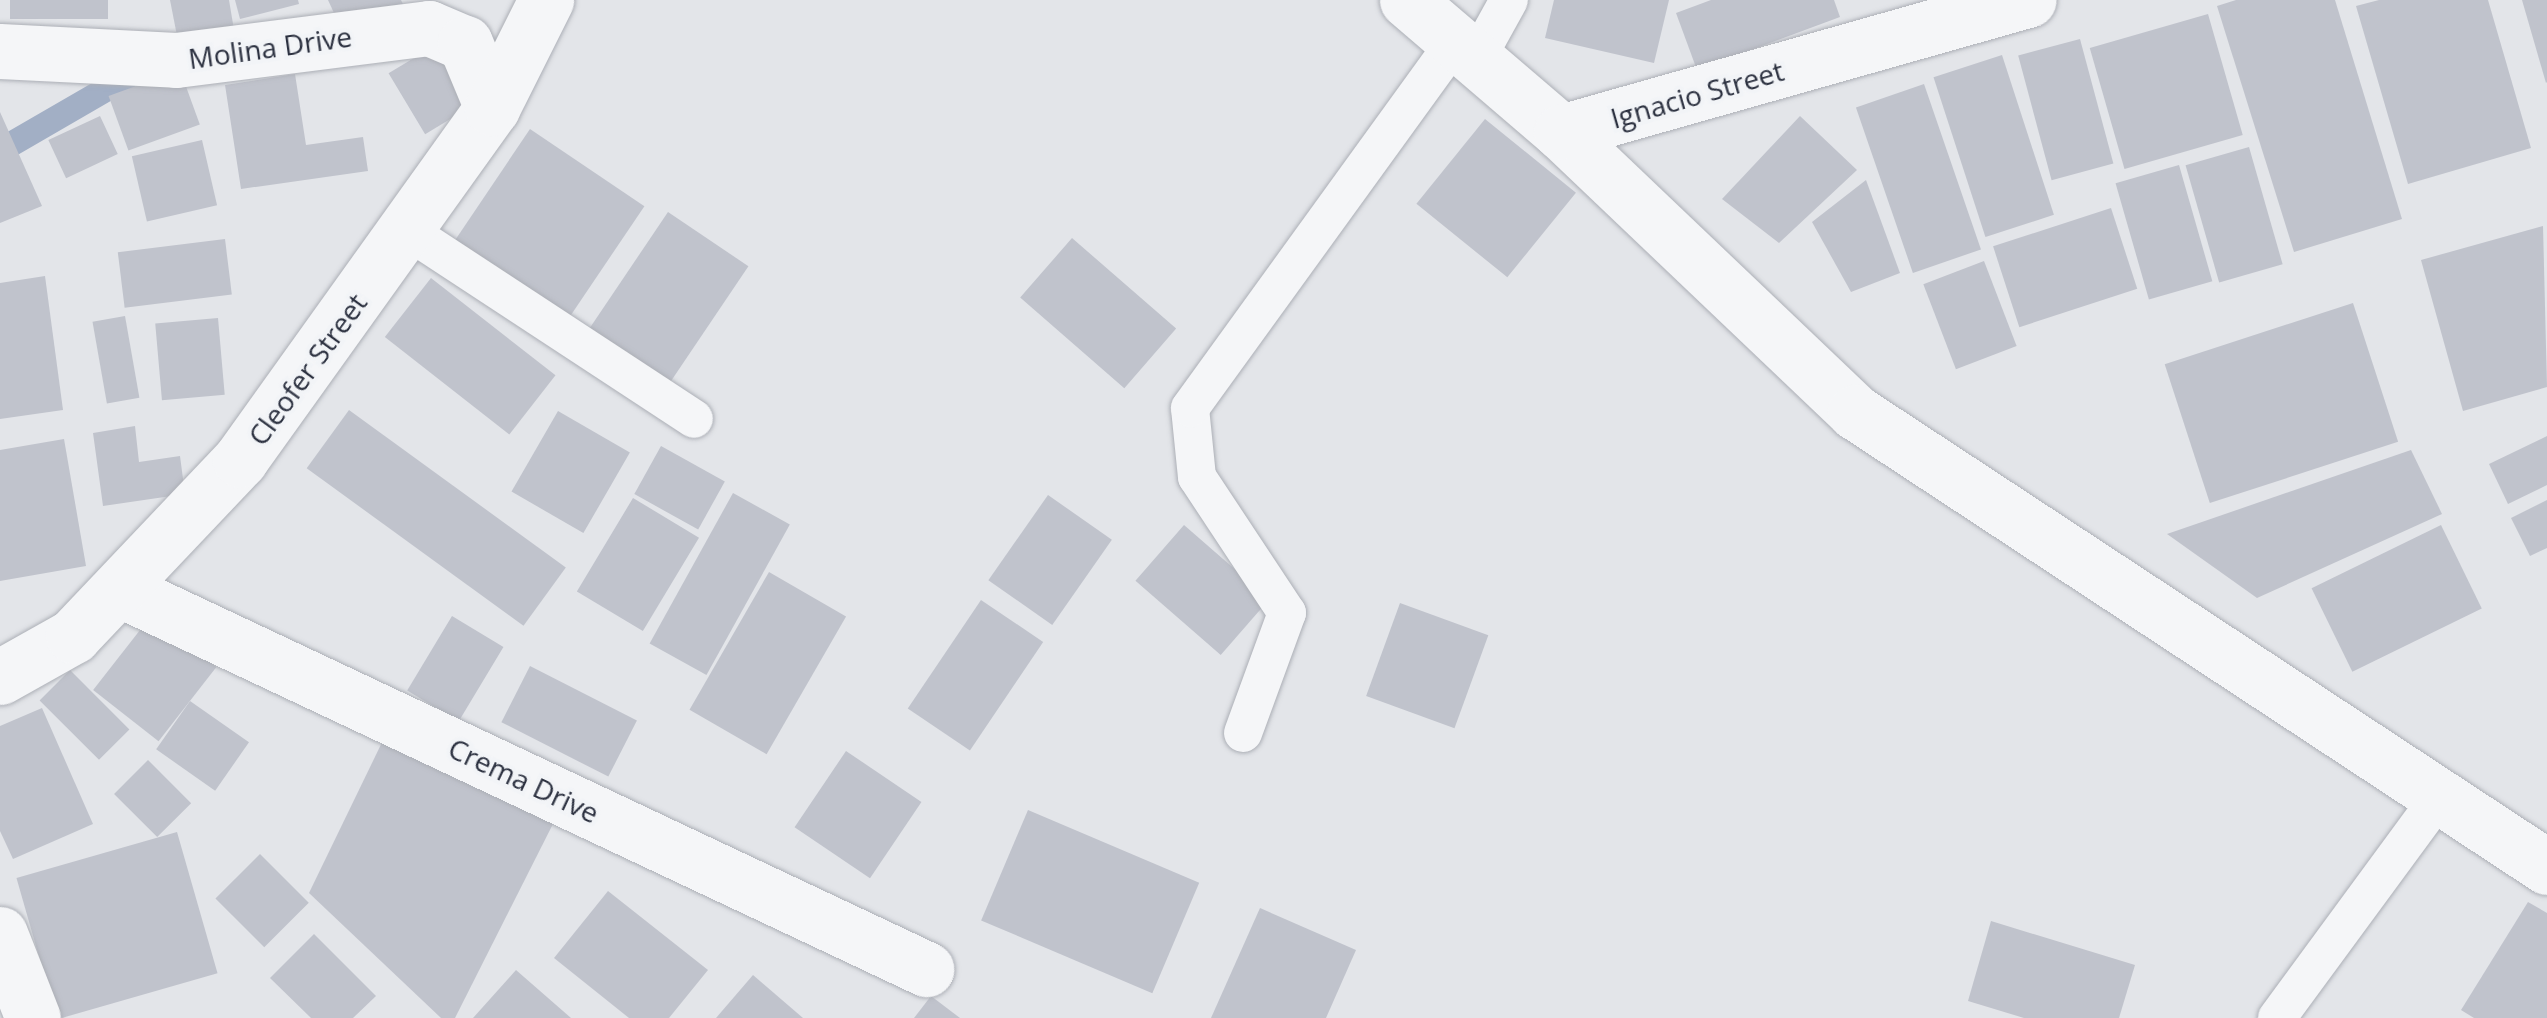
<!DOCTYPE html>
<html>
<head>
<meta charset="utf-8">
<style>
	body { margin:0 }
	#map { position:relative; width:2547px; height:1018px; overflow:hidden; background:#e3e5e9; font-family:"Open Sans",sans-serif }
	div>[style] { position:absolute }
	.stream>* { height:25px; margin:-12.5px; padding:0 12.5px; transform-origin:12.5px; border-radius:12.5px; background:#a2afc5 }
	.building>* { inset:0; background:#c0c3cc; transform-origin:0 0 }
	.roads { filter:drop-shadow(0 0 2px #acafb6) drop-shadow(0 0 2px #acafb6) }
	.service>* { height:38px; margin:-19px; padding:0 19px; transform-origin:19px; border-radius:19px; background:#f5f6f8 }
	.pedestrian>* { height:55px; margin:-27.5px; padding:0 27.5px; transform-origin:27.5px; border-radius:27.5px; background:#f5f6f8 }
	.minor>* { height:55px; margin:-27.5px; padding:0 27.5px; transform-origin:27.5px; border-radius:27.5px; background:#f5f6f8 }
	span { translate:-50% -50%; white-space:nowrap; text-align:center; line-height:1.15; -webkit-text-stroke:8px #f2f4f7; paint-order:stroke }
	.street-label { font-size:28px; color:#2c3140 }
</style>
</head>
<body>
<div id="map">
	<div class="stream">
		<div style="left:0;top:150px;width:165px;rotate:-30.1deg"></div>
	</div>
	<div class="building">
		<div style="left:10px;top:0;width:98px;height:19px"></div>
		<div style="clip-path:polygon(170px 0,229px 0,235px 36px,179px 46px)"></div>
		<div style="clip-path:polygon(235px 0,298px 0,299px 4px,240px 19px)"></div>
		<div style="clip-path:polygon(328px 0,401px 0,403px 4px,334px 13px)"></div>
		<div style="clip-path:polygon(1554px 0,1669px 0,1654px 63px,1545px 38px)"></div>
		<div style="clip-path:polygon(1711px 0,1834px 0,1840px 17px,1697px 70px,1676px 13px)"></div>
		<div style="clip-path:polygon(2236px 0,2335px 0,2402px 219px,2294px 252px,2217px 6px)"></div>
		<div style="clip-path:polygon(2379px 0,2488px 0,2531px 148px,2408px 184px,2356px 6px)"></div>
		<div style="clip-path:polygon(2522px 0,2547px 0,2547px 82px,2546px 83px)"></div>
		<div style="left:2208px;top:14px;width:126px;height:123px;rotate:74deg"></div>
		<div style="left:2080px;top:39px;width:129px;height:64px;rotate:75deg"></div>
		<div style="left:434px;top:46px;width:71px;height:53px;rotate:59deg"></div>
		<div style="left:2002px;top:55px;width:168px;height:72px;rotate:72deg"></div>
		<div style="left:180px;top:70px;width:58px;height:76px;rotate:70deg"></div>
		<div style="clip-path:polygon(295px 74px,306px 145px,363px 137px,368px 171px,241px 189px,225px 85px)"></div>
		<div style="left:1924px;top:84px;width:175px;height:72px;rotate:71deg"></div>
		<div style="clip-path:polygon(0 112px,42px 206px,0 223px)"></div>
		<div style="left:100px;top:116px;width:42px;height:57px;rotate:65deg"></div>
		<div style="clip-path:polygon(1800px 116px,1857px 170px,1779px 243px,1722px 199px)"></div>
		<div style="left:1485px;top:119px;width:117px;height:109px;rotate:39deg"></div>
		<div style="left:530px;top:129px;width:138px;height:144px;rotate:34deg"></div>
		<div style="left:202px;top:140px;width:67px;height:72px;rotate:77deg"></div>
		<div style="left:2249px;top:147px;width:122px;height:66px;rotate:74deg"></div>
		<div style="left:2179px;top:165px;width:121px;height:66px;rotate:74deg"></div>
		<div style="clip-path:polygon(1866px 180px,1900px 273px,1851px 292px,1812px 222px)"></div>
		<div style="left:2111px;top:208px;width:85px;height:124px;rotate:72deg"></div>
		<div style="left:668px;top:212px;width:97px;height:145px;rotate:34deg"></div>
		<div style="clip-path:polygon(2543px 226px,2547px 387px,2463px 411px,2421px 260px)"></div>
		<div style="left:1072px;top:238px;width:138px;height:79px;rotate:41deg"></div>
		<div style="left:225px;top:239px;width:56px;height:108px;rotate:83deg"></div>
		<div style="left:1984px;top:261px;width:91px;height:65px;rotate:69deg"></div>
		<div style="clip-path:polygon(45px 276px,63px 410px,0 419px,0 283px)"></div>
		<div style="left:431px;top:278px;width:158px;height:75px;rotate:38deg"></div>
		<div style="left:2353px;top:303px;width:146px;height:198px;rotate:72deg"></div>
		<div style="left:125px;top:316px;width:83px;height:33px;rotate:80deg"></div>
		<div style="left:218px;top:318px;width:77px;height:63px;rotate:85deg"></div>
		<div style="left:349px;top:410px;width:268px;height:72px;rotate:36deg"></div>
		<div style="left:558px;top:411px;width:83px;height:93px;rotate:30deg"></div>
		<div style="clip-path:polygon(135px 426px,139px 462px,180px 456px,185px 494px,103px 506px,93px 433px)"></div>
		<div style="clip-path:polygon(2547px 436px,2547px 485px,2508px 504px,2489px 464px)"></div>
		<div style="clip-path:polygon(64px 439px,86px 566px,0 581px,0 450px)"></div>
		<div style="left:661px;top:446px;width:73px;height:55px;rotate:29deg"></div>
		<div style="clip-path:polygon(2411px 450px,2442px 514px,2257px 598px,2167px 534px)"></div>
		<div style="left:733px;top:493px;width:65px;height:172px;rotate:29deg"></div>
		<div style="left:1048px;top:495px;width:78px;height:104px;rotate:35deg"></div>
		<div style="left:633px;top:498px;width:77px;height:109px;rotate:31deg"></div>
		<div style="clip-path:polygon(2547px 500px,2547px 548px,2530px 556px,2511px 518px)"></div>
		<div style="left:1184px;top:525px;width:113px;height:74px;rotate:41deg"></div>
		<div style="left:2441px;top:525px;width:93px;height:144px;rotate:64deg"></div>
		<div style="left:769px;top:572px;width:89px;height:159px;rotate:30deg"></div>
		<div style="left:981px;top:600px;width:75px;height:131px;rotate:34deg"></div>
		<div style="left:1400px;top:603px;width:94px;height:99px;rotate:20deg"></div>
		<div style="left:151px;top:616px;width:83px;height:94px;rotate:38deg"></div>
		<div style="left:452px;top:616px;width:60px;height:87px;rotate:31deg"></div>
		<div style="left:530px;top:666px;width:120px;height:63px;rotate:27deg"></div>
		<div style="left:70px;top:670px;width:84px;height:43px;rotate:45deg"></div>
		<div style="left:190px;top:701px;width:72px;height:59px;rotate:35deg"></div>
		<div style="clip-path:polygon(42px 708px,93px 824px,13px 859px,0 831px,0 726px)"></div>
		<div style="clip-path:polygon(388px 730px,558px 814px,455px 1018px,441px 1018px,309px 893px)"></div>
		<div style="left:846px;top:751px;width:91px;height:92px;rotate:34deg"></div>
		<div style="left:148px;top:760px;width:61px;height:48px;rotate:45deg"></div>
		<div style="left:1028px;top:810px;width:186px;height:120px;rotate:23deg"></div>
		<div style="left:177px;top:832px;width:147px;height:167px;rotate:74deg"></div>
		<div style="left:260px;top:854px;width:69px;height:63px;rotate:45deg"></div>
		<div style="clip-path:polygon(608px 891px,708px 970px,669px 1018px,629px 1018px,554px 958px)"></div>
		<div style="clip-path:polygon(2528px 902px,2547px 913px,2547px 1018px,2474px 1018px,2461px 1010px)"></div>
		<div style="clip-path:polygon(1260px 908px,1356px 950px,1326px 1018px,1211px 1018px)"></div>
		<div style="clip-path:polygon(1991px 921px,2135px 965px,2119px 1018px,2024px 1018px,1968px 1001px)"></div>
		<div style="clip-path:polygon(314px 934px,376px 996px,353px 1018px,311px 1018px,270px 978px)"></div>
		<div style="clip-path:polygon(516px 970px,571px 1018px,473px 1018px)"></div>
		<div style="clip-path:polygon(753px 975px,803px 1018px,716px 1018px)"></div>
		<div style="clip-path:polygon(931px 996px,960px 1018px,914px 1018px)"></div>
	</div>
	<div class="roads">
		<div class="service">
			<div style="left:1477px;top:58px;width:66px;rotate:-61.1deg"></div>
			<div style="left:408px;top:231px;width:342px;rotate:33.3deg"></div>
			<div style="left:1243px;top:733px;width:128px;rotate:-69.9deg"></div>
			<div style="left:1287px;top:613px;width:163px;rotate:-123.5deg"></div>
			<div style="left:1197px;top:477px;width:69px;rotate:-95.8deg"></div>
			<div style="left:1190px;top:408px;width:453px;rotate:-54.1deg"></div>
			<div style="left:2277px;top:1018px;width:275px;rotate:-53.7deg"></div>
		</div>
		<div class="pedestrian">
			<div style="left:0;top:51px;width:176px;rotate:2.9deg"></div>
			<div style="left:176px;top:60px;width:255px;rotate:-7.2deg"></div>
			<div style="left:429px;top:28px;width:39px;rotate:23deg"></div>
			<div style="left:465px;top:43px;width:70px;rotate:67.4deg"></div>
		</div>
		<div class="minor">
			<div style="left:1407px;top:0;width:203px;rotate:40.6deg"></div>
			<div style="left:1561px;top:132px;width:406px;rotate:43.6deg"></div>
			<div style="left:1855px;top:412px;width:828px;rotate:33.33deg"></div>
			<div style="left:1561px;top:132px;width:486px;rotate:-15.8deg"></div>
			<div style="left:123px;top:591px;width:888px;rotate:25.21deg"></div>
			<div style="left:0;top:677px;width:84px;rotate:-29.3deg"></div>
			<div style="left:73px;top:636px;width:243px;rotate:-46.5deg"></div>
			<div style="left:240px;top:460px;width:433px;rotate:-54.4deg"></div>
			<div style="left:492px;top:108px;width:121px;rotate:-63.4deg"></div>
			<div style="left:0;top:934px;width:90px;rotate:68.6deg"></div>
		</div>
	</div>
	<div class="street-label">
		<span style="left:270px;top:47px;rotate:-8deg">Molina Drive</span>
		<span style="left:1697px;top:94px;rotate:-16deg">Ignacio Street</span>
		<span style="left:307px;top:369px;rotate:-54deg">Cleofer Street</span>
		<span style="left:524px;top:780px;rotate:25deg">Crema Drive</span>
	</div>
</div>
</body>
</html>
